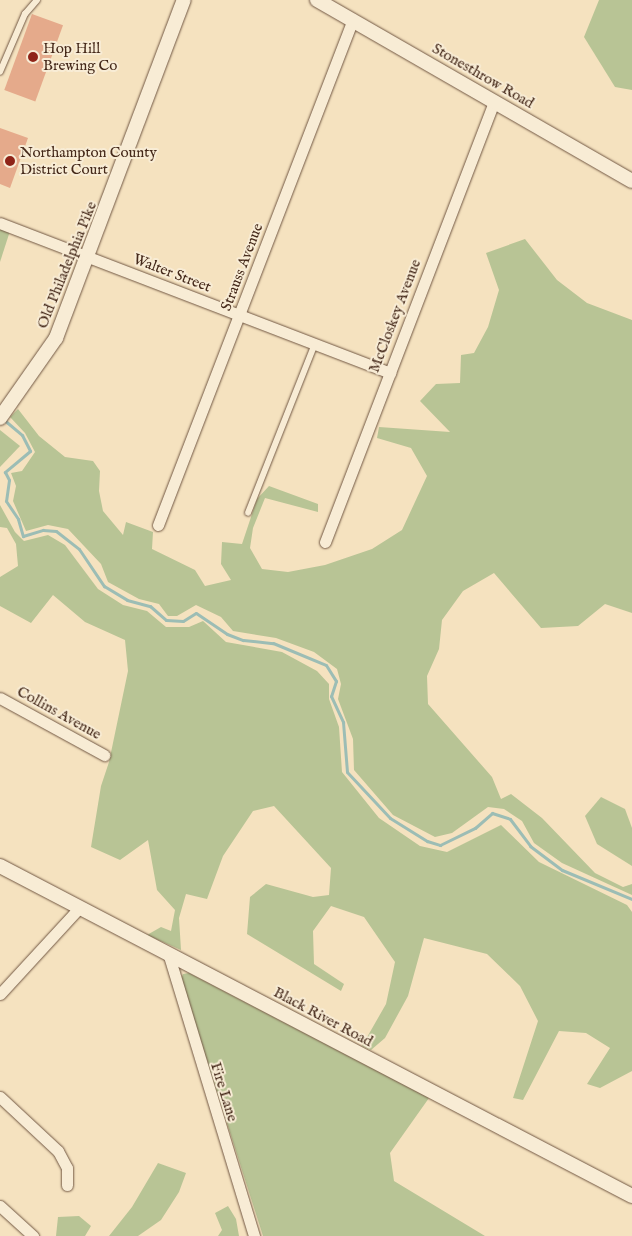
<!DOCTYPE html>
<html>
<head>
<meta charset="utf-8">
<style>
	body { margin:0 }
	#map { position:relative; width:632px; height:1236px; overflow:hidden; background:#f5e2bf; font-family:"IM FELL English",serif }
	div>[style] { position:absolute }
	.green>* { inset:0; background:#b8c495 }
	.stream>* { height:3px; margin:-1.5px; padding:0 1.5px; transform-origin:1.5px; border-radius:1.5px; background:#9cbdb5 }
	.building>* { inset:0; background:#e5aa8b; transform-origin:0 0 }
	.roads { filter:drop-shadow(0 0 1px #715743) drop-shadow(0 0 1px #715743) }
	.service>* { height:5.5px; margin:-2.75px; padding:0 2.75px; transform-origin:2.75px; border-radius:2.75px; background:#f8ecd5 }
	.minor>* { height:11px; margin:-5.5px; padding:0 5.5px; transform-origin:5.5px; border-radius:5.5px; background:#f8ecd5 }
	.tertiary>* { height:14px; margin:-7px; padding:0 7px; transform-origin:7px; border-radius:7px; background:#f8ecd5 }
	.dots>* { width:14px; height:14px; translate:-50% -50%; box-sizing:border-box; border:2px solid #f8ecd5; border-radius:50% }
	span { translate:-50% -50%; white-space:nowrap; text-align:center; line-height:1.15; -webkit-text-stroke:4px #f8ecd5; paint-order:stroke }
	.poi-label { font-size:15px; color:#45291a }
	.left { translate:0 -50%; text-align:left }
	.street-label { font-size:15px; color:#45291a }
</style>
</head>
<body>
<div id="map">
	<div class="green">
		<div style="clip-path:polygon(599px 0,632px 0,632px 90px,615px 87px,584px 37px)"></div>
		<div style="clip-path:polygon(0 228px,10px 231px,0 262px)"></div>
		<div style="clip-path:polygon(525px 239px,557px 280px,587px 303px,632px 320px,632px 613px,605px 604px,578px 626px,541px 628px,494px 573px,463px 591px,442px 620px,439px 649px,427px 676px,428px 704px,492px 777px,501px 799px,511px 794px,542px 818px,595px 873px,623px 887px,632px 884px,632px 895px,562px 863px,534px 843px,522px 821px,504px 809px,488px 807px,452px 833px,435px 837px,393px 815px,354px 770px,353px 739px,338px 699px,341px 684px,337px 669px,314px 652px,276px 638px,233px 631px,221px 617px,196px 605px,177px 616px,168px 616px,159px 604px,139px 599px,108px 582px,101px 564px,68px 529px,48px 525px,26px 531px,13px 501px,16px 486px,11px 473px,22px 471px,35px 452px,25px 433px,10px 417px,18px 409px,39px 436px,65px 457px,93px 461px,100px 471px,99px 491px,103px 511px,123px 535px,126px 522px,153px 532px,152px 549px,195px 570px,205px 586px,231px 580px,221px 564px,222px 542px,242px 544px,257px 499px,269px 486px,318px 504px,318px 512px,265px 498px,253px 528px,250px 548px,262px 569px,288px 572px,325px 565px,372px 549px,402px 530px,427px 476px,411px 448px,377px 438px,379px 427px,450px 432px,420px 401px,436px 384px,460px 383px,461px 355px,474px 353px,488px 327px,499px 290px,486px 253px)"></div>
		<div style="clip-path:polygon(0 430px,20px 446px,0 467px)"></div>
		<div style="clip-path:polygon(0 505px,15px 532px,24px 541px,48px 535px,65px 545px,98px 589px,123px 605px,147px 611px,166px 627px,189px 627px,203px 621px,226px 642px,282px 652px,317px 671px,329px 684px,329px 699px,339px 727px,342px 772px,379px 818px,420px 846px,447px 852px,501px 825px,539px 862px,627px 905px,632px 912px,632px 1071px,600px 1088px,587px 1084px,610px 1048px,586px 1033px,559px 1031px,523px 1100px,513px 1098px,538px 1021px,520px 986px,487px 954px,424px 938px,408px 996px,385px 1038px,371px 1050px,362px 1046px,386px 1004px,395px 962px,364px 917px,331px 906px,313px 931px,314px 964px,344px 984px,341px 991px,247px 934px,250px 897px,266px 884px,313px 897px,329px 895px,331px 868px,274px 806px,253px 811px,223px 856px,207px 899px,186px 894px,179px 918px,181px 950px,147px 935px,161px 927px,171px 931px,175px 910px,157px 890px,148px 840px,120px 860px,91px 847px,101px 786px,109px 762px,128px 671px,125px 640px,85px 622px,53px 595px,31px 623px,0 606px,0 577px,18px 566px,16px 544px,7px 528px,0 527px)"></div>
		<div style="clip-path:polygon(601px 797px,625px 809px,632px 828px,632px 866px,597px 844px,585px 816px)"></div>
		<div style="clip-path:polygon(189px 973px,429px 1098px,390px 1153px,394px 1181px,485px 1236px,263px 1236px,181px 979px,183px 974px)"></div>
		<div style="clip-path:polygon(158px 1163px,186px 1173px,179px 1192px,161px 1220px,138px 1236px,109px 1236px,132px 1207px)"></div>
		<div style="clip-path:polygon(228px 1206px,236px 1219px,239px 1236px,218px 1236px,222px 1230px,215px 1213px)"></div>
		<div style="clip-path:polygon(79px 1216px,91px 1226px,85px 1236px,56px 1236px,58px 1217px)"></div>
	</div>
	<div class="stream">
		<div style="left:3px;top:419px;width:25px;rotate:40deg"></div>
		<div style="left:22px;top:435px;width:18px;rotate:63deg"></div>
		<div style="left:30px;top:451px;width:33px;rotate:140deg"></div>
		<div style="left:5px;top:472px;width:9px;rotate:63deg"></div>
		<div style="left:9px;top:480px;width:21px;rotate:98deg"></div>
		<div style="left:6px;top:501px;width:22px;rotate:56deg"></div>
		<div style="left:18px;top:519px;width:18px;rotate:74deg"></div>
		<div style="left:23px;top:536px;width:21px;rotate:-17deg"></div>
		<div style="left:43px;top:530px;width:13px;rotate:4deg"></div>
		<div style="left:56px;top:531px;width:29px;rotate:38deg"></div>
		<div style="left:79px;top:549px;width:45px;rotate:56deg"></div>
		<div style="left:104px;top:586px;width:27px;rotate:31deg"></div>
		<div style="left:127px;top:600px;width:24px;rotate:15deg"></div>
		<div style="left:150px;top:606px;width:21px;rotate:41deg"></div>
		<div style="left:166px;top:620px;width:17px;rotate:3deg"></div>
		<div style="left:183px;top:621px;width:15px;rotate:-32deg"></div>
		<div style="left:196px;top:613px;width:37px;rotate:34deg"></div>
		<div style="left:227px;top:634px;width:17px;rotate:21deg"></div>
		<div style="left:243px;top:640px;width:30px;rotate:6deg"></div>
		<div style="left:273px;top:643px;width:57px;rotate:22.5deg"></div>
		<div style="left:326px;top:665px;width:19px;rotate:58deg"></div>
		<div style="left:336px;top:681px;width:16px;rotate:108deg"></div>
		<div style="left:331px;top:696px;width:29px;rotate:65deg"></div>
		<div style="left:343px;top:722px;width:50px;rotate:85.4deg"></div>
		<div style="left:347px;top:772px;width:63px;rotate:46.9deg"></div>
		<div style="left:390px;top:818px;width:44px;rotate:31.9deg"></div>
		<div style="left:427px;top:841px;width:14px;rotate:17deg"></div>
		<div style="left:440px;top:845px;width:39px;rotate:-26deg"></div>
		<div style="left:475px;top:828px;width:23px;rotate:-41deg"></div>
		<div style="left:492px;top:813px;width:19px;rotate:18deg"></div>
		<div style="left:510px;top:819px;width:34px;rotate:53deg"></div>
		<div style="left:530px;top:846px;width:40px;rotate:37deg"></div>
		<div style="left:562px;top:870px;width:76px;rotate:22.5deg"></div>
	</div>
	<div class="building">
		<div style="left:32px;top:14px;width:33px;height:81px;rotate:20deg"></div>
		<div style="clip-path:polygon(0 128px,28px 138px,10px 188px,0 184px)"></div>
	</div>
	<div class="roads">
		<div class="service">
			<div style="left:0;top:72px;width:63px;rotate:-66.7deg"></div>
			<div style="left:25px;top:14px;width:18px;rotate:-49deg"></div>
			<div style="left:248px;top:513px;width:182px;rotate:-68.4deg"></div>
		</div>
		<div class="minor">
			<div style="left:0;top:223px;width:418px;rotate:21deg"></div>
			<div style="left:158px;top:525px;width:542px;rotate:-68.92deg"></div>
			<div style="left:325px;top:542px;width:472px;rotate:-69deg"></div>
			<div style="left:0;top:698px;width:119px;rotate:28.7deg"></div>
			<div style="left:169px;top:956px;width:293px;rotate:73.1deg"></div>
			<div style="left:0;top:994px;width:117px;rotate:-47.4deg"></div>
			<div style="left:0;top:1097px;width:79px;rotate:43deg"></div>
			<div style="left:58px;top:1151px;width:19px;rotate:62deg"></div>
			<div style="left:67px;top:1168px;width:17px;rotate:90deg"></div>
			<div style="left:0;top:1206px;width:45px;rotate:42.3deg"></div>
		</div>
		<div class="tertiary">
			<div style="left:317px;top:0;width:363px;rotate:29.9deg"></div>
			<div style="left:0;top:418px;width:98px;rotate:-55deg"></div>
			<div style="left:56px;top:338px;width:361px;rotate:-69.3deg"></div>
			<div style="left:0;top:866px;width:713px;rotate:27.57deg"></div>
		</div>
	</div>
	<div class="dots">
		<div style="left:33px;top:57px;background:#8f2418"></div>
		<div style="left:10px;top:161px;background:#8f2418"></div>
	</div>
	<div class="poi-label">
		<span class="left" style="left:43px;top:57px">Hop Hill<br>Brewing Co</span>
		<span class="left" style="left:20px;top:161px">Northampton County<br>District Court</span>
	</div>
	<div class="street-label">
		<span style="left:483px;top:76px;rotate:30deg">Stonesthrow Road</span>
		<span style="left:67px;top:265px;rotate:-68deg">Old Philadelphia Pike</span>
		<span style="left:242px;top:267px;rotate:-69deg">Strauss Avenue</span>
		<span style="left:172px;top:273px;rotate:21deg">Walter Street</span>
		<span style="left:395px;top:316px;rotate:-69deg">McCloskey Avenue</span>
		<span style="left:59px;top:713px;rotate:29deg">Collins Avenue</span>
		<span style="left:323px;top:1017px;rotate:28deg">Black River Road</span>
		<span style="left:224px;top:1092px;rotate:73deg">Fire Lane</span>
	</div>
</div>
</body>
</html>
